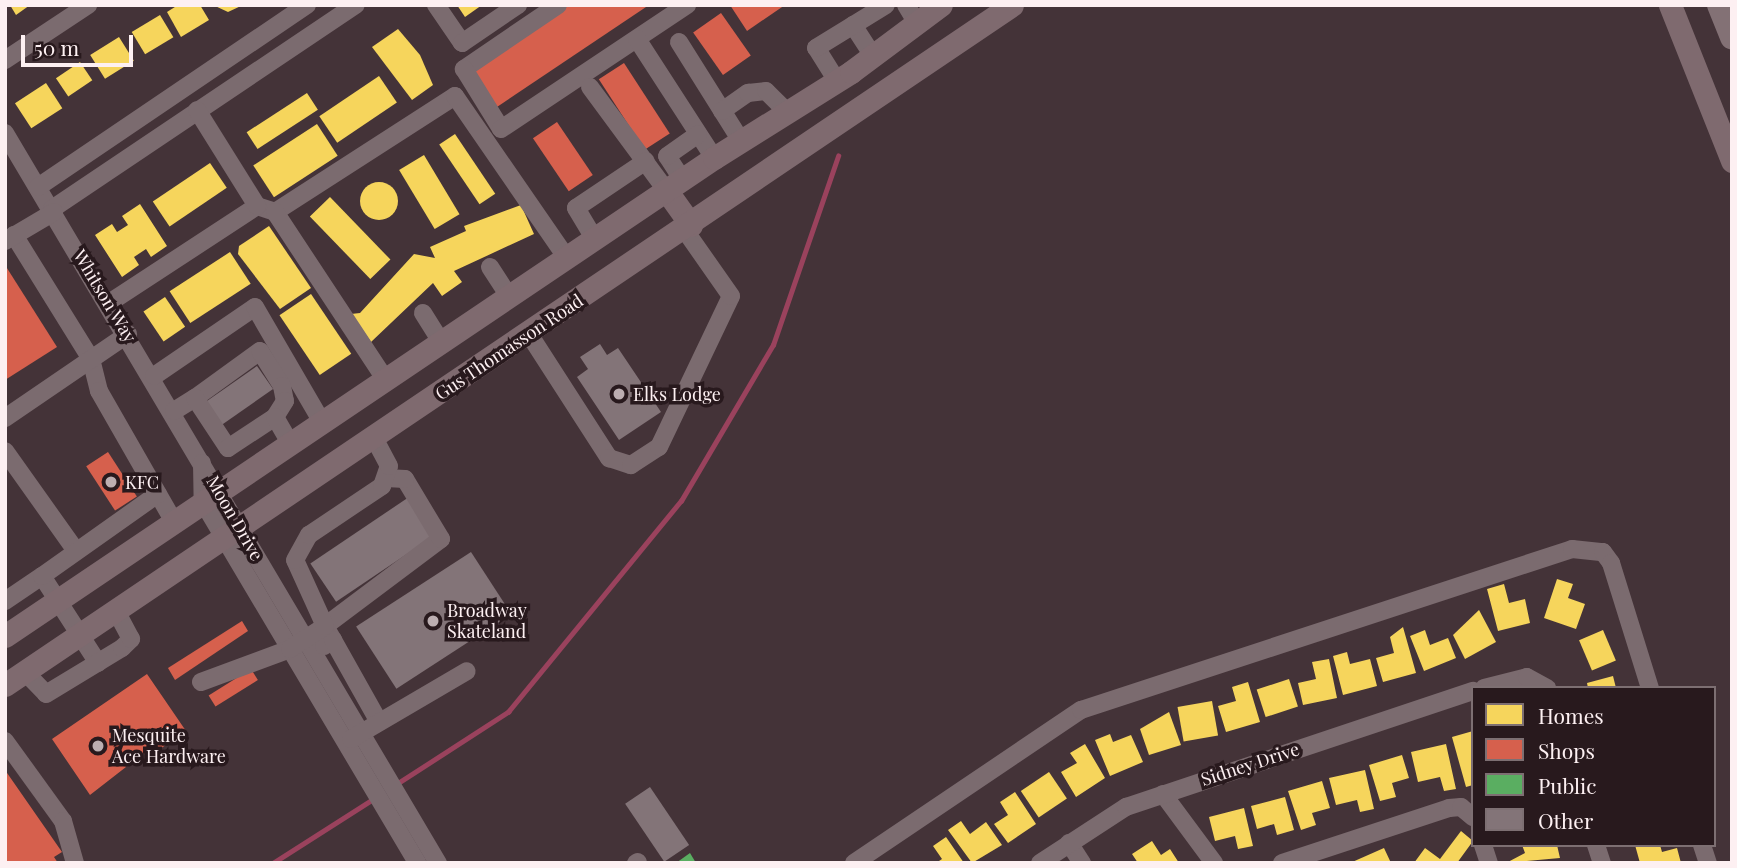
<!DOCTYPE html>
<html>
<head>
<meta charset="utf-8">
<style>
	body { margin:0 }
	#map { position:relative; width:1737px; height:868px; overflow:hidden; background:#443338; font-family:"Playfair Display",serif }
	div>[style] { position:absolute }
	.homes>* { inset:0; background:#f6d55c; transform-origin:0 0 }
	.round { border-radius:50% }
	.shops>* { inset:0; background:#d6604d; transform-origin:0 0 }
	.public>* { inset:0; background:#5aae61 }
	.stream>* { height:4.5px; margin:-2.25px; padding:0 2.25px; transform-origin:2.25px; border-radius:2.25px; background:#9a425d }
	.building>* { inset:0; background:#837478; transform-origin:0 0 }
	.minor>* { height:18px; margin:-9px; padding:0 9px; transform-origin:9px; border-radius:9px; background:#7b6b6f }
	.major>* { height:23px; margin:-11.5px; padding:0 11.5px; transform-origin:11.5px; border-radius:11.5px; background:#7f6a6f }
	.highway>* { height:24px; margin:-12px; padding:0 12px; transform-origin:12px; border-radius:12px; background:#837175 }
	.dots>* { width:19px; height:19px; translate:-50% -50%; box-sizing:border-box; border:4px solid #28191d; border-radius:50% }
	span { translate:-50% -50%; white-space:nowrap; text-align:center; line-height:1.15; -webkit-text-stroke:7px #28191d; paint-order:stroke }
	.street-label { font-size:18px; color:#fdf0f2 }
	.poi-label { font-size:18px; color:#fdf0f2 }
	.left { translate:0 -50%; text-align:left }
	.frame { position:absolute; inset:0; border:7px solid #fdf0f2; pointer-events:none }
	.legend { position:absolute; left:1471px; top:686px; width:245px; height:161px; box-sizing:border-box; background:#28191d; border:2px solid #7d6f72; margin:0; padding:9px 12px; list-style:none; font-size:21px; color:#fdf0f2 }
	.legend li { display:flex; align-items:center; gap:14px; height:35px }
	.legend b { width:35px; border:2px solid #7d6f72 }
	.scale { position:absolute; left:21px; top:35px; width:112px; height:32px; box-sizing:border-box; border:4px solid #fdf0f2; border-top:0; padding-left:9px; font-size:21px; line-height:24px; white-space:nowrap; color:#fdf0f2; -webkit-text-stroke:5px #28191d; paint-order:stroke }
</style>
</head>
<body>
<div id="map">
	<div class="homes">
		<div style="clip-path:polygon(10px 5px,30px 5px,16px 15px)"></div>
		<div style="clip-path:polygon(178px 5px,200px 5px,209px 20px,181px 37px,167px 12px)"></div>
		<div style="clip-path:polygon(213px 5px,243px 5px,228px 12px)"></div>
		<div style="clip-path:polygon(457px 5px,482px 5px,465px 17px)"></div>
		<div style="left:160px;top:15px;width:26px;height:33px;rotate:59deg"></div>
		<div style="clip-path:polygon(398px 29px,420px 55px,433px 85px,412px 100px,372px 47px)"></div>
		<div style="left:119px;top:37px;width:28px;height:34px;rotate:58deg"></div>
		<div style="left:80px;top:62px;width:22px;height:29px;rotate:56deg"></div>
		<div style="left:379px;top:76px;width:32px;height:72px;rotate:56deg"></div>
		<div style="left:46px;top:83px;width:30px;height:37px;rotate:57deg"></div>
		<div style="left:307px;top:93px;width:20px;height:72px;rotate:57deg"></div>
		<div style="left:317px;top:124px;width:38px;height:76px;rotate:57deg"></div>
		<div style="left:455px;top:134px;width:72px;height:19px;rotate:56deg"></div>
		<div style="left:424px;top:155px;width:69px;height:29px;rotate:59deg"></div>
		<div style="left:210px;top:163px;width:30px;height:69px;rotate:56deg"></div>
		<div class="round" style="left:360px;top:182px;width:38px;height:38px"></div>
		<div style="left:330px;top:197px;width:87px;height:28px;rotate:46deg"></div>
		<div style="clip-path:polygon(140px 204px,167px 246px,151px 257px,146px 249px,134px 257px,139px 265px,122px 277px,95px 235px,112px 224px,117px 232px,128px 225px,122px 216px)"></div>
		<div style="clip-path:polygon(521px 205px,534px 234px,454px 271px,462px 282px,442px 296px,433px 283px,371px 342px,351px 314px,360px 313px,414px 254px,435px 258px,430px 247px,466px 231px,464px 226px)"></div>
		<div style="clip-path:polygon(269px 226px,311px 288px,280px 309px,238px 254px,239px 246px)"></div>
		<div style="left:230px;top:252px;width:38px;height:72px;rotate:57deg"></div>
		<div style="left:311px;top:294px;width:72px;height:38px;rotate:56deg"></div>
		<div style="left:165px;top:297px;width:36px;height:26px;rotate:56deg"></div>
		<div style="clip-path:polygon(1557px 579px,1573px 584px,1568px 598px,1585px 604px,1576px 629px,1544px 618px)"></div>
		<div style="clip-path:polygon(1504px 584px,1509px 603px,1525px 599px,1530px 623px,1498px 631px,1487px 589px)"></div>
		<div style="clip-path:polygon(1479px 610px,1496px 642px,1465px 659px,1453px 635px)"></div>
		<div style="clip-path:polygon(1403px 627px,1416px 673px,1383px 682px,1376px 658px,1394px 653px,1390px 637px)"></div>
		<div style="clip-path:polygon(1425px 630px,1430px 645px,1448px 638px,1456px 658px,1424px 671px,1410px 636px)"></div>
		<div style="left:1603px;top:630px;width:33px;height:26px;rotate:67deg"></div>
		<div style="clip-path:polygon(1347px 652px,1350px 664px,1370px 659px,1377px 686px,1343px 695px,1333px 656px)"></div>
		<div style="clip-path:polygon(1329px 659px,1337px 698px,1303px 705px,1298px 683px,1316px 679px,1312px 662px)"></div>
		<div style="clip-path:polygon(1613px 676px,1616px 688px,1588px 688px,1587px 683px)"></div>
		<div style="left:1289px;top:679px;width:29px;height:34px;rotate:72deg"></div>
		<div style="clip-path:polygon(1248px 682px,1260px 722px,1226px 732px,1218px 706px,1236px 701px,1232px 687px)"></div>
		<div style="left:1212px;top:701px;width:35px;height:35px;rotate:80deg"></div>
		<div style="clip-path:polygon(1169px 712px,1181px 745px,1149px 755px,1140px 729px)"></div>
		<div style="clip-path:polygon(1473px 731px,1473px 785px,1466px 787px,1452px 737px)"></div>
		<div style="clip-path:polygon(1110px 734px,1113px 742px,1131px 735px,1143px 762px,1110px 776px,1095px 740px)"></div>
		<div style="clip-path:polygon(1085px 744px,1105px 778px,1076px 797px,1061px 772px,1077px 763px,1070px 753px)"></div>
		<div style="clip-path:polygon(1446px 744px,1456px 789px,1444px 791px,1440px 777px,1418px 782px,1411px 752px)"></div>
		<div style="clip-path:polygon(1402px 755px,1409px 778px,1392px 783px,1396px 797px,1380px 801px,1369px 765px)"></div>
		<div style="clip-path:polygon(1365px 770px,1374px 809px,1360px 812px,1357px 800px,1336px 805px,1329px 778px)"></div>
		<div style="left:1049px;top:772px;width:32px;height:34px;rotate:56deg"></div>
		<div style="clip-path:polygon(1322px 781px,1330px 808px,1312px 813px,1316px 825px,1301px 830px,1288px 791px)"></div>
		<div style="clip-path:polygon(1015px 792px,1036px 824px,1008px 843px,994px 824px,1008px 815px,1000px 802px)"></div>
		<div style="clip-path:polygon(1285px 797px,1294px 830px,1277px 835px,1274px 824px,1257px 829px,1251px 806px)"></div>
		<div style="clip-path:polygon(1244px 808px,1253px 846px,1238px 849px,1235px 836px,1215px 841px,1209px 817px)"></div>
		<div style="clip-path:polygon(961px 821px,970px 834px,986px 822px,1002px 845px,972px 863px,948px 830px)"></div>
		<div style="clip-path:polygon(1461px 831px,1473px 841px,1457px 863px,1414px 863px,1425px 848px,1440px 859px)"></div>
		<div style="clip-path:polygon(946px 837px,964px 863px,936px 863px,942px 859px,933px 846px)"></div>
		<div style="clip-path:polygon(1152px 841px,1161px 855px,1170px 849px,1179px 863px,1138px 863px,1132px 854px)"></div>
		<div style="clip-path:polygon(1522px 845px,1557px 845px,1560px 858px,1506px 863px,1525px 853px)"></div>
		<div style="clip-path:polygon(1635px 845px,1660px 845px,1662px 852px,1677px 848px,1681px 863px,1640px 863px)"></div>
		<div style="clip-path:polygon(1384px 848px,1391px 863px,1350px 863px)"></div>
	</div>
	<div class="shops">
		<div style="clip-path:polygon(568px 5px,649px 5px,491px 111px,466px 74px)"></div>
		<div style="clip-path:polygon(730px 5px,785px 5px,747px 31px)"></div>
		<div style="left:721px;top:13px;width:52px;height:34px;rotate:55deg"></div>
		<div style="left:624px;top:63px;width:84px;height:30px;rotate:57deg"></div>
		<div style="left:557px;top:122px;width:64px;height:29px;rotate:56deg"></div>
		<div style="clip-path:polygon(5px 265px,57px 347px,5px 380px)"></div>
		<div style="left:108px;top:452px;width:53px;height:26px;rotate:57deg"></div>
		<div style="clip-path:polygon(242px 621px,248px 631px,175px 680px,168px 668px)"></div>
		<div style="left:251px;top:669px;width:13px;height:50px;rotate:58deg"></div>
		<div style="clip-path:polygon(147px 674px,186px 731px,147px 758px,144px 753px,90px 795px,52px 739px)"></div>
		<div style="clip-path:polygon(5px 770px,62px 852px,54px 857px,58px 863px,5px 863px)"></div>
	</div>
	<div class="public">
		<div style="clip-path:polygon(690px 853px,696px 863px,676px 863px)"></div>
	</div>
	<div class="stream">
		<div style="left:395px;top:785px;width:135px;rotate:-32.9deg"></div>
		<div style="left:508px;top:712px;width:273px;rotate:-50.7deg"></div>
		<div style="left:681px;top:501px;width:181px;rotate:-59.5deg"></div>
		<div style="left:773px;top:345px;width:200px;rotate:-71deg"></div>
		<div style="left:273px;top:863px;width:119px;rotate:-32.6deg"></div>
	</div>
	<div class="building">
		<div style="clip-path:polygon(600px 344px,607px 355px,618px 348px,661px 412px,619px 440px,577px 377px,588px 369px,580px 357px)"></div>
		<div style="left:257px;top:366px;width:28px;height:69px;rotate:55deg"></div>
		<div style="left:409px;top:497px;width:46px;height:119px;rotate:56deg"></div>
		<div style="left:471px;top:552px;width:74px;height:137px;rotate:57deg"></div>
		<div style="left:650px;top:787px;width:70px;height:30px;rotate:56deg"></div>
	</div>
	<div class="minor">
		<div style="left:436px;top:5px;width:46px;rotate:55.6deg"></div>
		<div style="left:462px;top:43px;width:68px;rotate:-34.2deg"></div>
		<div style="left:558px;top:5px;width:114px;rotate:145.8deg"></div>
		<div style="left:464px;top:69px;width:70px;rotate:58.3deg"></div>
		<div style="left:501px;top:129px;width:224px;rotate:-33.7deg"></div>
		<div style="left:906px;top:5px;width:21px;rotate:59deg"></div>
		<div style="left:853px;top:25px;width:37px;rotate:57deg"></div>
		<div style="left:637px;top:39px;width:142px;rotate:57.1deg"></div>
		<div style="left:679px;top:42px;width:117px;rotate:57.9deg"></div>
		<div style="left:5px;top:60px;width:100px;rotate:-33.5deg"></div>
		<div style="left:837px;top:81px;width:39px;rotate:-122deg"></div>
		<div style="left:816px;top:48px;width:82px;rotate:-31.6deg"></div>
		<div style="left:590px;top:87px;width:128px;rotate:53.6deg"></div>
		<div style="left:722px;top:111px;width:32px;rotate:-35deg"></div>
		<div style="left:748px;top:93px;width:18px;rotate:-6deg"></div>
		<div style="left:766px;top:91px;width:30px;rotate:45deg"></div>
		<div style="left:5px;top:133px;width:849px;rotate:59.33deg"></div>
		<div style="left:682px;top:179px;width:27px;rotate:-123deg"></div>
		<div style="left:667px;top:156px;width:38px;rotate:-35deg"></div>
		<div style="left:38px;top:187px;width:325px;rotate:-34.1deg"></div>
		<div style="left:257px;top:206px;width:19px;rotate:18deg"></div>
		<div style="left:275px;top:212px;width:214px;rotate:-32.8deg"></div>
		<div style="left:455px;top:96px;width:196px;rotate:55.4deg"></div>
		<div style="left:52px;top:209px;width:366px;rotate:-33.9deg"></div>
		<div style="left:275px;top:212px;width:200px;rotate:56.6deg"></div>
		<div style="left:14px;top:235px;width:146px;rotate:58.2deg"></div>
		<div style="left:91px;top:359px;width:33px;rotate:76deg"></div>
		<div style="left:99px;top:391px;width:151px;rotate:60.2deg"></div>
		<div style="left:594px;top:238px;width:35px;rotate:-121deg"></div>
		<div style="left:576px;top:208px;width:84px;rotate:-33.9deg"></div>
		<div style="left:5px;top:241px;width:57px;rotate:-30.6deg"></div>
		<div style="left:490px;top:267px;width:35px;rotate:57deg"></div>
		<div style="left:109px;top:303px;width:177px;rotate:-33.2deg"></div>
		<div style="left:257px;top:206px;width:113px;rotate:-122deg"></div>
		<div style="left:423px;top:313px;width:34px;rotate:58deg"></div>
		<div style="left:529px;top:334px;width:148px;rotate:57.2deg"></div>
		<div style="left:609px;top:458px;width:23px;rotate:18deg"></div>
		<div style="left:631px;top:465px;width:33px;rotate:-33deg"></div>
		<div style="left:659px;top:447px;width:167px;rotate:-64.5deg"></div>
		<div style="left:731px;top:296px;width:82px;rotate:-125deg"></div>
		<div style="left:154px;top:376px;width:122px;rotate:-34.3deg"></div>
		<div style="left:255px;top:307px;width:133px;rotate:59.8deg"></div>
		<div style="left:195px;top:398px;width:80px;rotate:-35.9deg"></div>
		<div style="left:260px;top:351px;width:41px;rotate:57.8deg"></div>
		<div style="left:282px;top:386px;width:15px;rotate:79deg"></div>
		<div style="left:285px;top:401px;width:19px;rotate:122deg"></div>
		<div style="left:174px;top:411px;width:25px;rotate:-32deg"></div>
		<div style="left:195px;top:398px;width:60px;rotate:56.6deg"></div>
		<div style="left:228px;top:448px;width:56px;rotate:-33.4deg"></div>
		<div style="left:275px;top:417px;width:30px;rotate:60deg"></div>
		<div style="left:5px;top:418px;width:149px;rotate:-34.3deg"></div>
		<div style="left:5px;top:451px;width:119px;rotate:54.6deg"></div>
		<div style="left:202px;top:463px;width:39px;rotate:89deg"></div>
		<div style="left:203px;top:502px;width:420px;rotate:59.3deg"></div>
		<div style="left:5px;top:601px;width:45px;rotate:-34deg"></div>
		<div style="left:333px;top:640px;width:16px;rotate:-120deg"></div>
		<div style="left:325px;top:626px;width:145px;rotate:-36.9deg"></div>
		<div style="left:441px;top:539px;width:70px;rotate:-121deg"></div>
		<div style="left:405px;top:479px;width:19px;rotate:-177deg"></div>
		<div style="left:324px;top:646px;width:11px;rotate:-34deg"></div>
		<div style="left:333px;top:640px;width:94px;rotate:60.7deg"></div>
		<div style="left:98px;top:663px;width:103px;rotate:-122.8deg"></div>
		<div style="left:42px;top:576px;width:142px;rotate:-35.3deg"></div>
		<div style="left:25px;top:672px;width:30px;rotate:46deg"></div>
		<div style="left:46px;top:694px;width:89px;rotate:-31.2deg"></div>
		<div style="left:122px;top:648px;width:13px;rotate:-45deg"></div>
		<div style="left:131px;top:639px;width:32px;rotate:-118deg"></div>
		<div style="left:201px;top:682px;width:95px;rotate:-20.3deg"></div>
		<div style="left:290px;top:649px;width:42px;rotate:-33.3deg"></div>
		<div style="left:325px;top:626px;width:72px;rotate:-114.4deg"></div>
		<div style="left:295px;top:560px;width:29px;rotate:-61deg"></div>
		<div style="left:309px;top:535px;width:88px;rotate:-33.9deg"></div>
		<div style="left:382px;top:486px;width:21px;rotate:-71deg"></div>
		<div style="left:389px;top:466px;width:32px;rotate:-118deg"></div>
		<div style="left:1484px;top:688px;width:44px;rotate:-14.3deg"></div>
		<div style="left:1527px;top:677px;width:23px;rotate:29deg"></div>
		<div style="left:351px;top:739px;width:134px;rotate:-30.4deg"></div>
		<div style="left:5px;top:741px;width:99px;rotate:54.1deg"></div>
		<div style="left:63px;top:821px;width:44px;rotate:74.1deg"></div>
		<div style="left:1163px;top:794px;width:86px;rotate:53.5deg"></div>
		<div style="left:1069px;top:843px;width:24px;rotate:57deg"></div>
		<div style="left:1483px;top:845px;width:19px;rotate:72deg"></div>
		<div style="left:1596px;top:845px;width:19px;rotate:72deg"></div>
		<div style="left:1702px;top:845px;width:19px;rotate:72deg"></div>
		<div style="left:636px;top:863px;width:2px;rotate:-27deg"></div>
		<div style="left:854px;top:863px;width:274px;rotate:-34deg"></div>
		<div style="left:1081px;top:710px;width:517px;rotate:-18.15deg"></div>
		<div style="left:1572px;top:549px;width:31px;rotate:6deg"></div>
		<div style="left:1603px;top:552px;width:14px;rotate:54deg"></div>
		<div style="left:1611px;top:563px;width:131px;rotate:72.7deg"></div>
		<div style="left:1040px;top:863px;width:103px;rotate:-33.1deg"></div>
		<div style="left:1126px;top:807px;width:366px;rotate:-18.5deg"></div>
		<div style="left:1282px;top:863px;width:176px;rotate:-18.2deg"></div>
		<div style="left:1449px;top:808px;width:12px;rotate:-5deg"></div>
		<div style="left:1461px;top:807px;width:16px;rotate:40deg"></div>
	</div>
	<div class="major">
		<div style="left:1670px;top:5px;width:168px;rotate:68.3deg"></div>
		<div style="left:666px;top:190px;width:43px;rotate:54.5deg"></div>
		<div style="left:5px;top:636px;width:855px;rotate:-33.99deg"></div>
		<div style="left:714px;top:158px;width:162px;rotate:-32.1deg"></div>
		<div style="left:851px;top:72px;width:112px;rotate:-36.7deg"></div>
		<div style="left:5px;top:685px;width:1215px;rotate:-34.03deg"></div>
	</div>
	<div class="highway">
		<div style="left:1719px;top:5px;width:35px;rotate:68deg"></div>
	</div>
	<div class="dots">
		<div style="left:619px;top:394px;background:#bcaeb1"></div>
		<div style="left:111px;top:482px;background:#bcaeb1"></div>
		<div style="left:433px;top:621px;background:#bcaeb1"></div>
		<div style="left:98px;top:746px;background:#bcaeb1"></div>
	</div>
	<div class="street-label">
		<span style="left:105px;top:296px;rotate:59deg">Whitson Way</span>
		<span style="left:509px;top:347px;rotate:-34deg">Gus Thomasson Road</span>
		<span style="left:235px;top:518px;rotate:60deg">Moon Drive</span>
		<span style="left:1250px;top:764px;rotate:-18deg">Sidney Drive</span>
	</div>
	<div class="poi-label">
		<span class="left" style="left:633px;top:394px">Elks Lodge</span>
		<span class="left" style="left:125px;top:482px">KFC</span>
		<span class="left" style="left:447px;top:621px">Broadway<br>Skateland</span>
		<span class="left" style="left:112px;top:746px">Mesquite<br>Ace Hardware</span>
	</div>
	<div class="frame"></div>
	<ul class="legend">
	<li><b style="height:19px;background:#f6d55c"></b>Homes</li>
	<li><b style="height:19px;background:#d6604d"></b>Shops</li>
	<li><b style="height:19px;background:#5aae61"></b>Public</li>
	<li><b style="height:19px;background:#837478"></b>Other</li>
	</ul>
	<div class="scale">50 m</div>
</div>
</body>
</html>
